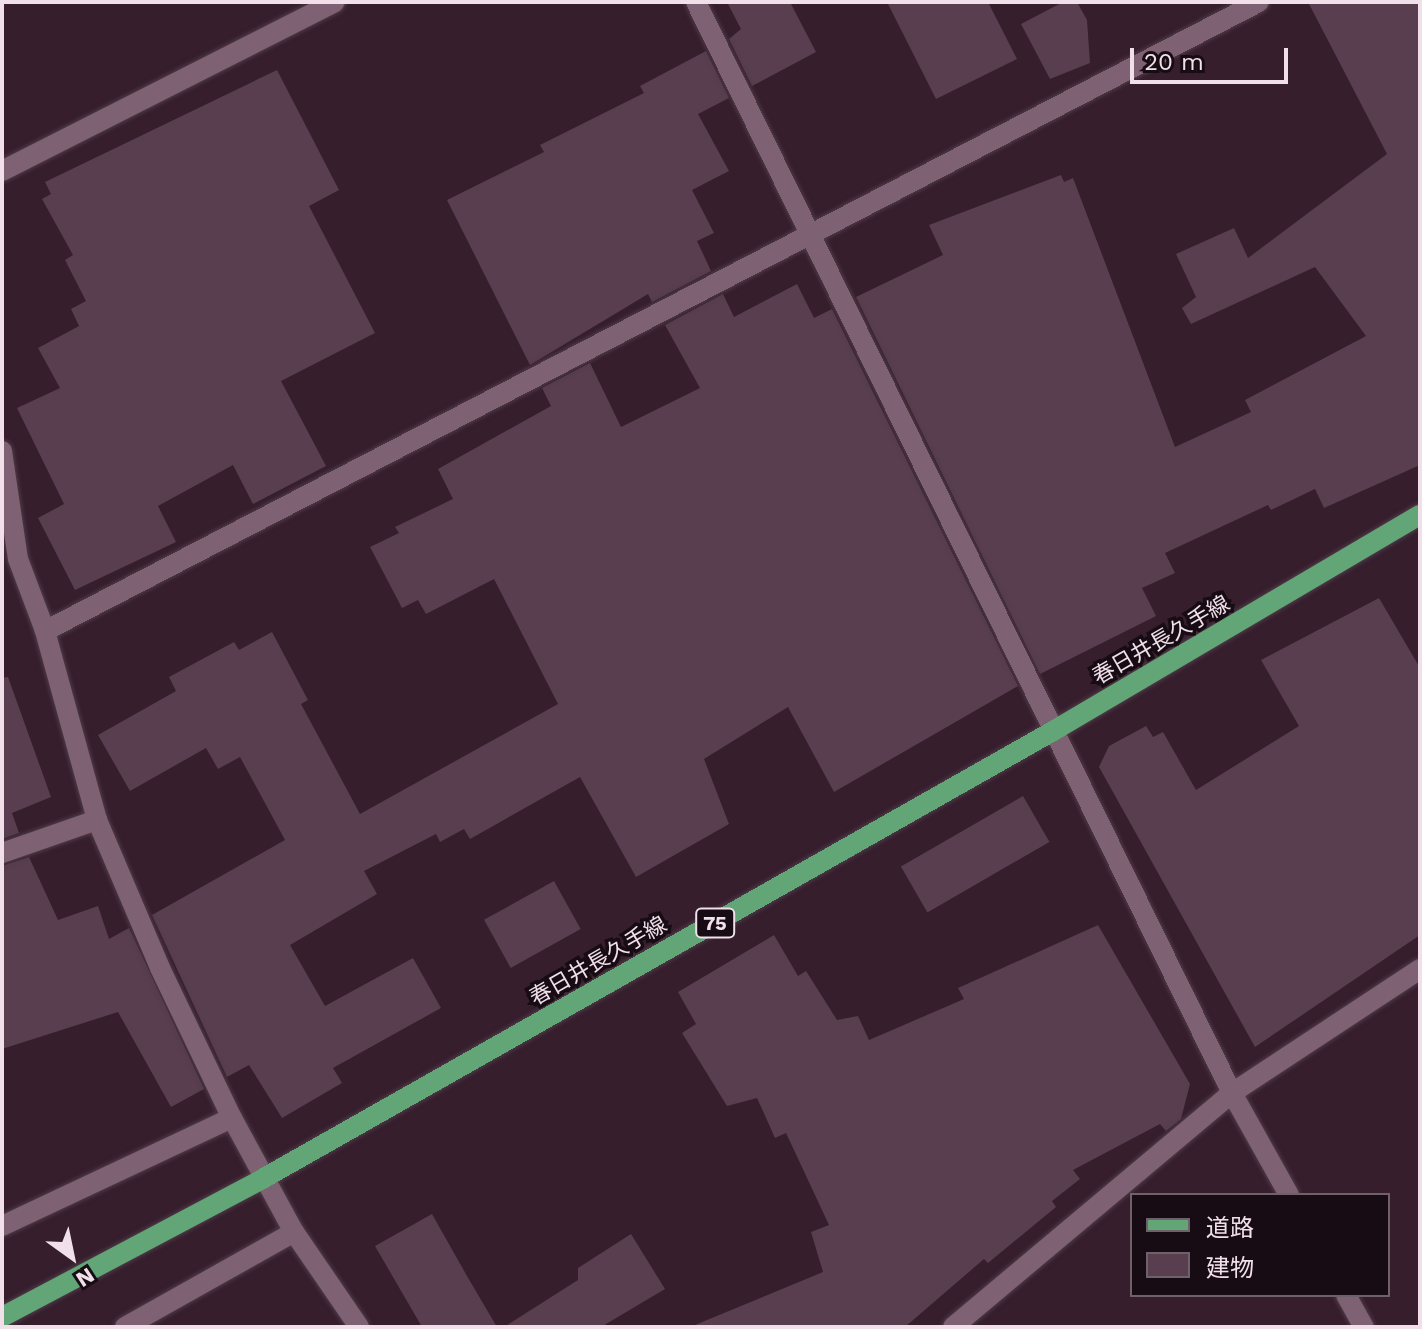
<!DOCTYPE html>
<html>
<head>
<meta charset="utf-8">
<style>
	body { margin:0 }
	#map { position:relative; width:1422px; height:1329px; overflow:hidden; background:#361e2d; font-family:"Work Sans","Noto Sans JP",sans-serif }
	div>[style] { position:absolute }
	.building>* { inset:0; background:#583e4e; transform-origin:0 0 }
	.roads { filter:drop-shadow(0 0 2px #4f3b48) drop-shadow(0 0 2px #4f3b48) }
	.minor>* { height:20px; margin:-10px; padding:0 10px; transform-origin:10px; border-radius:10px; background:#7e6173 }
	.major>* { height:20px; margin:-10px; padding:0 10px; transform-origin:10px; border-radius:10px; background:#62a677 }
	span { translate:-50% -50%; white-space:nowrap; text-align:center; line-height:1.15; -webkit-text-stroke:7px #170c13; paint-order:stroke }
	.shield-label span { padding:2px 6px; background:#170c13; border:2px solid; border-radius:6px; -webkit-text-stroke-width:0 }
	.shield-label { font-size:20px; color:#f1e0ea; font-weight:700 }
	.street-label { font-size:22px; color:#f1e0ea }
	.frame { position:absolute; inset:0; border:4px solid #f1e0ea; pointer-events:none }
	.legend { position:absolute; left:1130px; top:1193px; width:260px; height:104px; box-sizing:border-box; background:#170c13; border:2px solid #6e6169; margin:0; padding:10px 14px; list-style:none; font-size:24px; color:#f1e0ea }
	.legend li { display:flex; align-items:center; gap:16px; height:40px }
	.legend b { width:40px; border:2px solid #6e6169 }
	.north { position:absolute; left:32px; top:1217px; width:80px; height:80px; -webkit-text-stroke:6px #170c13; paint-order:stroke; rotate:147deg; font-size:22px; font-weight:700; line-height:32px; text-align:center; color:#f1e0ea }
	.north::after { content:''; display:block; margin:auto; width:28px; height:36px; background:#f1e0ea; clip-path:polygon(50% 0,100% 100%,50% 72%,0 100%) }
	.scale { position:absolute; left:1130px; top:48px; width:158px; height:36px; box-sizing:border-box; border:4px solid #f1e0ea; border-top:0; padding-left:10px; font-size:24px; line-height:28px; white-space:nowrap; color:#f1e0ea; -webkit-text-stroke:6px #170c13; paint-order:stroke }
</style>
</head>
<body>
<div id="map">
	<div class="building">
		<div style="clip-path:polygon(727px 2px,790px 2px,816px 52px,752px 86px,729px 39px,741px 29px)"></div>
		<div style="clip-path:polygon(887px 2px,988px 2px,1017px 59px,936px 99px)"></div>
		<div style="clip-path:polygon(1063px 2px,1077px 2px,1087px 20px,1090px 63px,1050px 79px,1021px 24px)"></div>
		<div style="clip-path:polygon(1308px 2px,1420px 2px,1420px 465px,1324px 508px,1315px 489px,1271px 510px,1268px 505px,1165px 553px,1175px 573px,1142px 588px,1156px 616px,1040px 674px,856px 297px,943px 255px,929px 225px,1061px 175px,1064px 182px,1073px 178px,1175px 447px,1251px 412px,1245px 400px,1366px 336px,1315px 267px,1191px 324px,1182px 308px,1196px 297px,1176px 254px,1234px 228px,1248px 258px,1387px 154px)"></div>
		<div style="clip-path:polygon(706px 51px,729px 98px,698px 114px,729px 171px,692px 190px,714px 233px,697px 241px,711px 271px,652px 302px,648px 294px,530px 365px,447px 200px,544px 152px,540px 145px,644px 93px,640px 86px)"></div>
		<div style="clip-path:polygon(277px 70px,339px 190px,309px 206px,375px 333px,281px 381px,326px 466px,253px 504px,233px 465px,158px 506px,176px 542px,75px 590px,38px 518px,64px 504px,17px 408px,60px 388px,38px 348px,79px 326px,71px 309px,86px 301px,65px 260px,73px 255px,42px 199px,51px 194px,45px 182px)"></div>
		<div style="clip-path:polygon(797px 284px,814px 318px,832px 309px,1018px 686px,834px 792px,788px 707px,704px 759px,729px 824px,636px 877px,580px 777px,470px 839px,464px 829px,440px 842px,436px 834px,364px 871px,377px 894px,290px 945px,325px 1006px,413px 958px,441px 1008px,333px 1068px,342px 1083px,282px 1118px,249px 1065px,227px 1077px,152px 915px,285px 840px,240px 757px,218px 769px,206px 748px,130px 791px,98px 735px,176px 691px,169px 677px,234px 642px,239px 650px,272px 632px,308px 700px,301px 704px,360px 814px,558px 704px,494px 579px,426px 614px,418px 600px,402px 608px,370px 547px,399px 533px,395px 527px,453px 499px,438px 469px,551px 406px,542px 388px,590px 363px,621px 427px,700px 388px,665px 325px,723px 294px,734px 317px)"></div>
		<div style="clip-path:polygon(1379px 598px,1420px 668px,1420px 935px,1255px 1047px,1099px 767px,1109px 746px,1146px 726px,1153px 737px,1163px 732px,1196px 790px,1299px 726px,1261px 660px)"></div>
		<div style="clip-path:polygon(8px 677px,51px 797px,12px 813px,19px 833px,2px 839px,2px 678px)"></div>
		<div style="left:1023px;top:796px;width:53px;height:141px;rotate:60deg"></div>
		<div style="clip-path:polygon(29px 857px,58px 920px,98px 906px,109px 939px,129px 928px,204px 1089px,171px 1107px,118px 1012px,2px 1049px,2px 866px)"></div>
		<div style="left:554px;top:881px;width:55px;height:80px;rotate:61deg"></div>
		<div style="clip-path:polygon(1098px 925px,1190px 1084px,1181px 1119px,1166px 1131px,1160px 1124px,1073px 1170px,1080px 1179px,1052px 1201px,1056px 1207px,988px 1263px,984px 1259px,905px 1327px,690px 1327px,823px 1272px,811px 1232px,829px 1225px,786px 1133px,775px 1138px,757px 1098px,727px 1106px,682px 1033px,696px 1024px,678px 992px,774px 935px,798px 976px,806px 971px,837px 1020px,858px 1016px,869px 1040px,964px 999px,958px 988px)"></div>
		<div style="clip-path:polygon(432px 1214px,467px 1276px,497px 1327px,422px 1327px,375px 1246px)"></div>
		<div style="clip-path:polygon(631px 1234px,665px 1289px,601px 1327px,504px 1327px,578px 1280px,578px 1268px)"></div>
	</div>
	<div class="roads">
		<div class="minor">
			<div style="left:696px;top:2px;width:1216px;rotate:63.84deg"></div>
			<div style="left:1232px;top:1093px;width:117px;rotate:60.8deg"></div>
			<div style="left:2px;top:171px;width:373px;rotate:-26.9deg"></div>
			<div style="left:2px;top:451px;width:109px;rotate:81.6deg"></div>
			<div style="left:18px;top:559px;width:77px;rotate:69.4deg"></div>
			<div style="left:45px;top:631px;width:196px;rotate:74.6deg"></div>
			<div style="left:97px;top:820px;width:161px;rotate:66.9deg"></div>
			<div style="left:160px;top:968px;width:166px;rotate:64.4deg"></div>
			<div style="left:232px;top:1118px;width:130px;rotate:61.5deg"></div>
			<div style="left:294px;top:1232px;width:115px;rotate:55.6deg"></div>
			<div style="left:45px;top:631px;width:1367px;rotate:-27.39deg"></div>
			<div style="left:2px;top:853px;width:101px;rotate:-19.2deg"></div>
			<div style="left:2px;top:1226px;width:254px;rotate:-25.2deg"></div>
			<div style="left:1346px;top:1295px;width:37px;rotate:61deg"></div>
			<div style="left:125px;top:1327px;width:194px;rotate:-29.3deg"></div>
			<div style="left:953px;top:1327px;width:364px;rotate:-40deg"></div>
			<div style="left:1232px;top:1093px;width:225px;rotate:-33.4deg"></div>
		</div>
		<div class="major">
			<div style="left:2px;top:1317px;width:297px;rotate:-27.9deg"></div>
			<div style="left:264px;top:1178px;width:907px;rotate:-29.53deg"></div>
			<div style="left:1053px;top:731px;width:426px;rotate:-30.5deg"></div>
		</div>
	</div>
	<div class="shield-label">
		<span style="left:715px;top:923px">75</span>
	</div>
	<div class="street-label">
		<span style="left:1161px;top:640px;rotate:-30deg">春日井長久手線</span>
		<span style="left:598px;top:961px;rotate:-30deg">春日井長久手線</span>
	</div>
	<div class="frame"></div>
	<ul class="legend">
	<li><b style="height:10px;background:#62a677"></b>道路</li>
	<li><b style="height:22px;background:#583e4e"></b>建物</li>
	</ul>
	<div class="north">N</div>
	<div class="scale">20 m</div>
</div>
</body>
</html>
